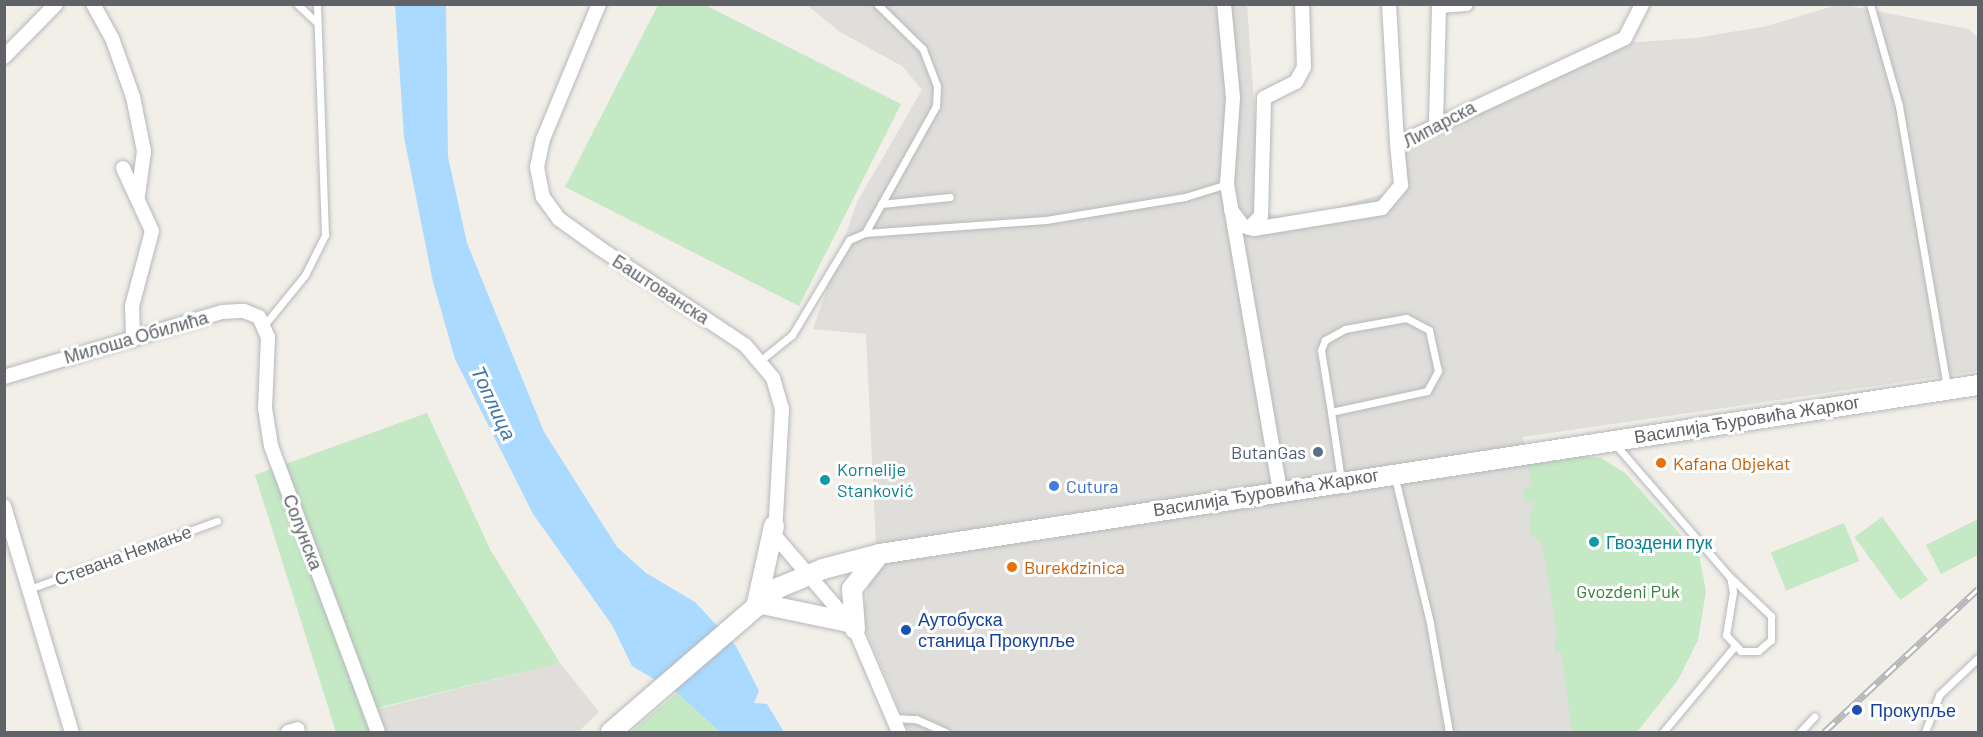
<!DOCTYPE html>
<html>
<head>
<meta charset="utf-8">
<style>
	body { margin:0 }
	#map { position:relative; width:1983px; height:737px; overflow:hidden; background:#f1efe8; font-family:Barlow,sans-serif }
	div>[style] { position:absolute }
	.industrial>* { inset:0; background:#e0deda }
	.green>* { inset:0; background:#c5e8c5; transform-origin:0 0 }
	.water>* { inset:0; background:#aadaff }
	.roads { filter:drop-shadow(0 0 2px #b5b8bc) drop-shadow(0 0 2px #b5b8bc) }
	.service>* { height:7px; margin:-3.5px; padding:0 3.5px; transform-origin:3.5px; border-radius:3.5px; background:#fff }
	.minor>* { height:14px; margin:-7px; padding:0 7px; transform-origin:7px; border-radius:7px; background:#fff }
	.secondary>* { height:20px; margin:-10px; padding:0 10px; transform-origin:10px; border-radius:10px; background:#fff }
	.rail>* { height:7px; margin-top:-3.5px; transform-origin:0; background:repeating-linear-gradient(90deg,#fff 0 14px,#b6b7b8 0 28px); box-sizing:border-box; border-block:2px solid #b6b7b8 }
	.dots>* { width:16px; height:16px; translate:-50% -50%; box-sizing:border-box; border:3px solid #fff; border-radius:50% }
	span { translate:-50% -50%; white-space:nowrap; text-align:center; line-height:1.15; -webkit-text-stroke:6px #fff; paint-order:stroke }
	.street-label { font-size:18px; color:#5f6368 }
	.service-label { font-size:18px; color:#4e5e75 }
	.right { translate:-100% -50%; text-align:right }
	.food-label { font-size:18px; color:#c56008 }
	.left { translate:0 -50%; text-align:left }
	.culture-label { font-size:18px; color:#0d838f }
	.shop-label { font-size:18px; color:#366cbe }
	.park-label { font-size:18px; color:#348238 }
	.transit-label { font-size:18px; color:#164399 }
	.water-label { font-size:20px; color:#4174aa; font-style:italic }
	.frame { position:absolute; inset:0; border:6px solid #5f6368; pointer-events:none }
</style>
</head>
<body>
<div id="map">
	<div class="industrial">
		<div style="clip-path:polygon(1840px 4px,1968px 29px,1978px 37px,1978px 371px,1523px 437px,1579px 732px,909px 732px,862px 620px,876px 546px,866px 334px,813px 329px,857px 202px,922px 90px,902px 66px,840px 32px,807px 5px,1247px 5px,1262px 211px,1290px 221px,1403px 188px,1403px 155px,1415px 129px,1596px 45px,1695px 38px,1767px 26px)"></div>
		<div style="clip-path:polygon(560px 663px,599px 712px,578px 732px,386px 732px,377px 709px)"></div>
	</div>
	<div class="green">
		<div style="clip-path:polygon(658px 5px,705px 5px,901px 104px,799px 306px,565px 187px)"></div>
		<div style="clip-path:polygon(427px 413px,491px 551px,560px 663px,365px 711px,373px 732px,336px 732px,255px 475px)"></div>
		<div style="clip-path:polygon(1566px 454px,1601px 458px,1625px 473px,1699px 555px,1706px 591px,1698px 640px,1678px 680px,1637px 732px,1572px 732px,1561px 651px,1554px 653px,1557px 630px,1542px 544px,1531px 534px,1529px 521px,1535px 501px,1525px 503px,1523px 488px,1532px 487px,1527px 461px)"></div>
		<div style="left:1882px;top:517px;width:78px;height:34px;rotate:54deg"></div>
		<div style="clip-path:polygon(1978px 519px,1978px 555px,1941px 574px,1926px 545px)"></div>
		<div style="left:1844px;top:523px;width:41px;height:79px;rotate:68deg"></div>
		<div style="clip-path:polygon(677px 693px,720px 732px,634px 732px,632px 731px)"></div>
	</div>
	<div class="water">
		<div style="clip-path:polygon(395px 4px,446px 5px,448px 157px,467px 243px,544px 432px,617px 547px,646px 573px,695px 602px,736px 646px,759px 691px,754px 703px,767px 704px,784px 732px,720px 732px,677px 693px,632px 666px,612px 625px,533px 514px,455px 359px,433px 282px,404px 137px)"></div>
	</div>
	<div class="roads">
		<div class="service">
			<div style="left:297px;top:4px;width:26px;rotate:43deg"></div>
			<div style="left:1870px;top:4px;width:106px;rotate:74.1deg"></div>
			<div style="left:1899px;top:106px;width:286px;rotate:80.3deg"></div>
			<div style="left:881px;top:204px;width:69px;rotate:-5.8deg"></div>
			<div style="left:865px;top:233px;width:145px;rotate:-60.8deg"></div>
			<div style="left:936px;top:106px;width:20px;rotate:-87deg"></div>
			<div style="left:937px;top:86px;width:40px;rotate:-111deg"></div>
			<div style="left:923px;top:49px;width:64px;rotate:-135.6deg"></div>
			<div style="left:265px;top:324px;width:63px;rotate:-50.8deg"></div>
			<div style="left:305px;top:275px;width:45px;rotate:-63.4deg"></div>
			<div style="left:325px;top:235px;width:231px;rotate:-92deg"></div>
			<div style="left:761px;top:360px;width:40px;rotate:-39deg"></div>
			<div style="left:792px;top:335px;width:111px;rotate:-59deg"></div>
			<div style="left:849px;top:240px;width:17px;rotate:-24deg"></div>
			<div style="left:865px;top:233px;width:181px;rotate:-4.1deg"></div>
			<div style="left:1046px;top:220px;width:141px;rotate:-9.4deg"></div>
			<div style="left:1185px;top:197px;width:44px;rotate:-17.2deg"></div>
			<div style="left:1331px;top:412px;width:98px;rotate:-12.3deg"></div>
			<div style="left:1427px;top:391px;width:23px;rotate:-61deg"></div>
			<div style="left:1438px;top:371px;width:42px;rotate:-102.4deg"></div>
			<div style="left:1429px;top:330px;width:26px;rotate:-152deg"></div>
			<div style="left:1406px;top:318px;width:62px;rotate:169.8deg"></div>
			<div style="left:1345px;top:329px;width:23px;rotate:151deg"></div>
			<div style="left:1325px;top:340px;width:11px;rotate:112deg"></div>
			<div style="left:1321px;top:350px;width:63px;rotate:80.8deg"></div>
			<div style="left:1331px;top:412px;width:69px;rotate:81.6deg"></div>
			<div style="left:1615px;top:444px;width:176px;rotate:49.2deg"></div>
			<div style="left:1395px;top:478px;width:149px;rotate:76.4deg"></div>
			<div style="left:1430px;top:623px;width:111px;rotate:80.1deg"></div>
			<div style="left:1730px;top:577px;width:57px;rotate:43.6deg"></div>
			<div style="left:1771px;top:616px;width:24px;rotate:90deg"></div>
			<div style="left:1771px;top:640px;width:17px;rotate:140deg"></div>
			<div style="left:1758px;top:651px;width:17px;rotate:180deg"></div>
			<div style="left:1741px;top:651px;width:22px;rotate:-133deg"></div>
			<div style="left:1726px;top:635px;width:44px;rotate:-80.8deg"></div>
			<div style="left:1733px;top:592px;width:15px;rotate:-101deg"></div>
			<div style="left:29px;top:589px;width:200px;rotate:-19.9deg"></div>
			<div style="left:894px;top:718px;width:22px;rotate:3deg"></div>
			<div style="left:916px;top:719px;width:32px;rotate:24deg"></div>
			<div style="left:1663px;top:732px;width:111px;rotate:-50.1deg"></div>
			<div style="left:1800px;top:732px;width:21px;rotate:-47deg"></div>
			<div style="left:1925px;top:732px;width:40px;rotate:-69deg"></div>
			<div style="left:1939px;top:695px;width:54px;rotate:-43.5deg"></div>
		</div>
		<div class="minor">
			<div style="left:93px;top:4px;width:39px;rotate:61deg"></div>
			<div style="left:112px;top:38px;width:63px;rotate:70.4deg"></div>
			<div style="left:133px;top:97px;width:55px;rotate:78.5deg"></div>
			<div style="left:144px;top:151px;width:45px;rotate:97.6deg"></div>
			<div style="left:599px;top:4px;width:146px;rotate:112.5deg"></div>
			<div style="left:543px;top:139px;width:29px;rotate:102deg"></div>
			<div style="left:537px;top:167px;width:31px;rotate:79deg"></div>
			<div style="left:543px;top:197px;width:27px;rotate:54deg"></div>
			<div style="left:559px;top:219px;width:52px;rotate:35.5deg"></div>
			<div style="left:601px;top:249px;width:173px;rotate:33.7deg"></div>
			<div style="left:745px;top:345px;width:43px;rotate:49.7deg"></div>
			<div style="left:773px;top:378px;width:32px;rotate:74deg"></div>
			<div style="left:782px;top:409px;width:127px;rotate:93.2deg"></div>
			<div style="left:775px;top:536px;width:123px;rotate:49.3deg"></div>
			<div style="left:855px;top:629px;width:112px;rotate:66.9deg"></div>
			<div style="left:1224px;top:4px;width:94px;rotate:84.5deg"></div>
			<div style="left:1233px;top:98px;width:86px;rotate:94deg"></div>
			<div style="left:1227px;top:184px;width:311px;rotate:80.2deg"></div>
			<div style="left:1389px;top:4px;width:140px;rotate:86.7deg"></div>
			<div style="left:4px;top:57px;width:74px;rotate:-45.5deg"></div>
			<div style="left:1436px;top:122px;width:116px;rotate:-88.5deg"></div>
			<div style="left:1439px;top:6px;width:27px;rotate:-4deg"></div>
			<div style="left:123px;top:168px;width:69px;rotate:65.3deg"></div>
			<div style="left:152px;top:231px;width:78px;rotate:104.9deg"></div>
			<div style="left:132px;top:306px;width:34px;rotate:88deg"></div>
			<div style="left:1231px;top:210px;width:20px;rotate:53deg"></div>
			<div style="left:1243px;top:226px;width:11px;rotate:15deg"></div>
			<div style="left:1254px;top:229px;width:130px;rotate:-9.3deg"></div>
			<div style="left:1382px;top:208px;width:30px;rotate:-50deg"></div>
			<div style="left:1401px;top:185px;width:41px;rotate:-95.6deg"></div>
			<div style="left:1397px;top:144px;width:251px;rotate:-24.9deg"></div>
			<div style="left:1625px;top:38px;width:38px;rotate:-63deg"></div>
			<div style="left:1249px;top:228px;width:17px;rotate:-45deg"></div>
			<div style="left:1261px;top:216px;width:118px;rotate:-88.5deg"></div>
			<div style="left:1264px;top:98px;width:36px;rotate:-27deg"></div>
			<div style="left:1296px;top:82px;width:17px;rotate:-62deg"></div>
			<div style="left:1304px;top:67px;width:63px;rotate:-91.8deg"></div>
			<div style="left:4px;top:377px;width:227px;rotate:-16.6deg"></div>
			<div style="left:222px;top:312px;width:22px;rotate:-3deg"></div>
			<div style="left:244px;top:311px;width:16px;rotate:22deg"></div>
			<div style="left:259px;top:317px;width:22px;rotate:66deg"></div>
			<div style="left:268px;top:337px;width:71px;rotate:92.4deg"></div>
			<div style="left:265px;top:408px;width:38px;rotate:81deg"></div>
			<div style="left:271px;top:446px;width:305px;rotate:69.5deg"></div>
			<div style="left:4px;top:506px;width:236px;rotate:73.3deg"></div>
			<div style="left:288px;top:732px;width:10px;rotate:-17deg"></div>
		</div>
		<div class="secondary">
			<div style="left:774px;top:526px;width:79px;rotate:102.4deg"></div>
			<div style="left:757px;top:603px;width:93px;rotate:11.8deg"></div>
			<div style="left:855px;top:629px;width:40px;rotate:-94.3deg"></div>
			<div style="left:852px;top:589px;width:42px;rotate:-51.8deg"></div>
			<div style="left:611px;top:732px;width:221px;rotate:-40.8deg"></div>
			<div style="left:778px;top:588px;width:49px;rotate:-22.9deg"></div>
			<div style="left:823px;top:569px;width:59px;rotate:-14.7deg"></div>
			<div style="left:880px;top:554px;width:1111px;rotate:-8.75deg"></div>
		</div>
	</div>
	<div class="rail">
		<div style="left:1824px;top:732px;width:210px;rotate:-42.9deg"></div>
	</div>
	<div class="dots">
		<div style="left:1318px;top:452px;background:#5c6f8a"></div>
		<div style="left:1661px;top:463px;background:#e8710a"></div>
		<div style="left:825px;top:480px;background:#0f9aa8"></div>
		<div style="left:1054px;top:486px;background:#3f7fe0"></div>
		<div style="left:1594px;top:542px;background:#0f9aa8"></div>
		<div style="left:1012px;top:567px;background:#e8710a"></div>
		<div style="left:906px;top:630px;background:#1a4fb4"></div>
		<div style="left:1857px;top:710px;background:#1a4fb4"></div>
	</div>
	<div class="street-label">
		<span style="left:1439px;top:124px;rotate:-28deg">Липарска</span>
		<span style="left:661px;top:289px;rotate:33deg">Баштованска</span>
		<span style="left:136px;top:337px;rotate:-16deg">Милоша Обилића</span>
		<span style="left:1747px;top:419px;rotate:-9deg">Василија Ђуровића Жарког</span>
		<span style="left:1266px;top:492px;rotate:-9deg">Василија Ђуровића Жарког</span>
		<span style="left:303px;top:532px;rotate:69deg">Солунска</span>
		<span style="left:123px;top:555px;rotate:-20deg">Стевана Немање</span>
	</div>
	<div class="service-label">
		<span class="right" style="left:1306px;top:452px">ButanGas</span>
	</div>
	<div class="food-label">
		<span class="left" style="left:1673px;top:463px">Kafana Objekat</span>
		<span class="left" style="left:1024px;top:567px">Burekdzinica</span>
	</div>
	<div class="culture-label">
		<span class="left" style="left:837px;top:480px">Kornelije<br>Stanković</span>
		<span class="left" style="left:1606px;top:542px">Гвоздени пук</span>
	</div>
	<div class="shop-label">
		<span class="left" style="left:1066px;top:486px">Cutura</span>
	</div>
	<div class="park-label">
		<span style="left:1628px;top:591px">Gvozdeni Puk</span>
	</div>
	<div class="transit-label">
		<span class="left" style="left:918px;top:630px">Аутобуска<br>станица Прокупље</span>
		<span class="left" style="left:1870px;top:710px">Прокупље</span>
	</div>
	<div class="water-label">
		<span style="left:494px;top:403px;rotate:65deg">Топлица</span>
	</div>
	<div class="frame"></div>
</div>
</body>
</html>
